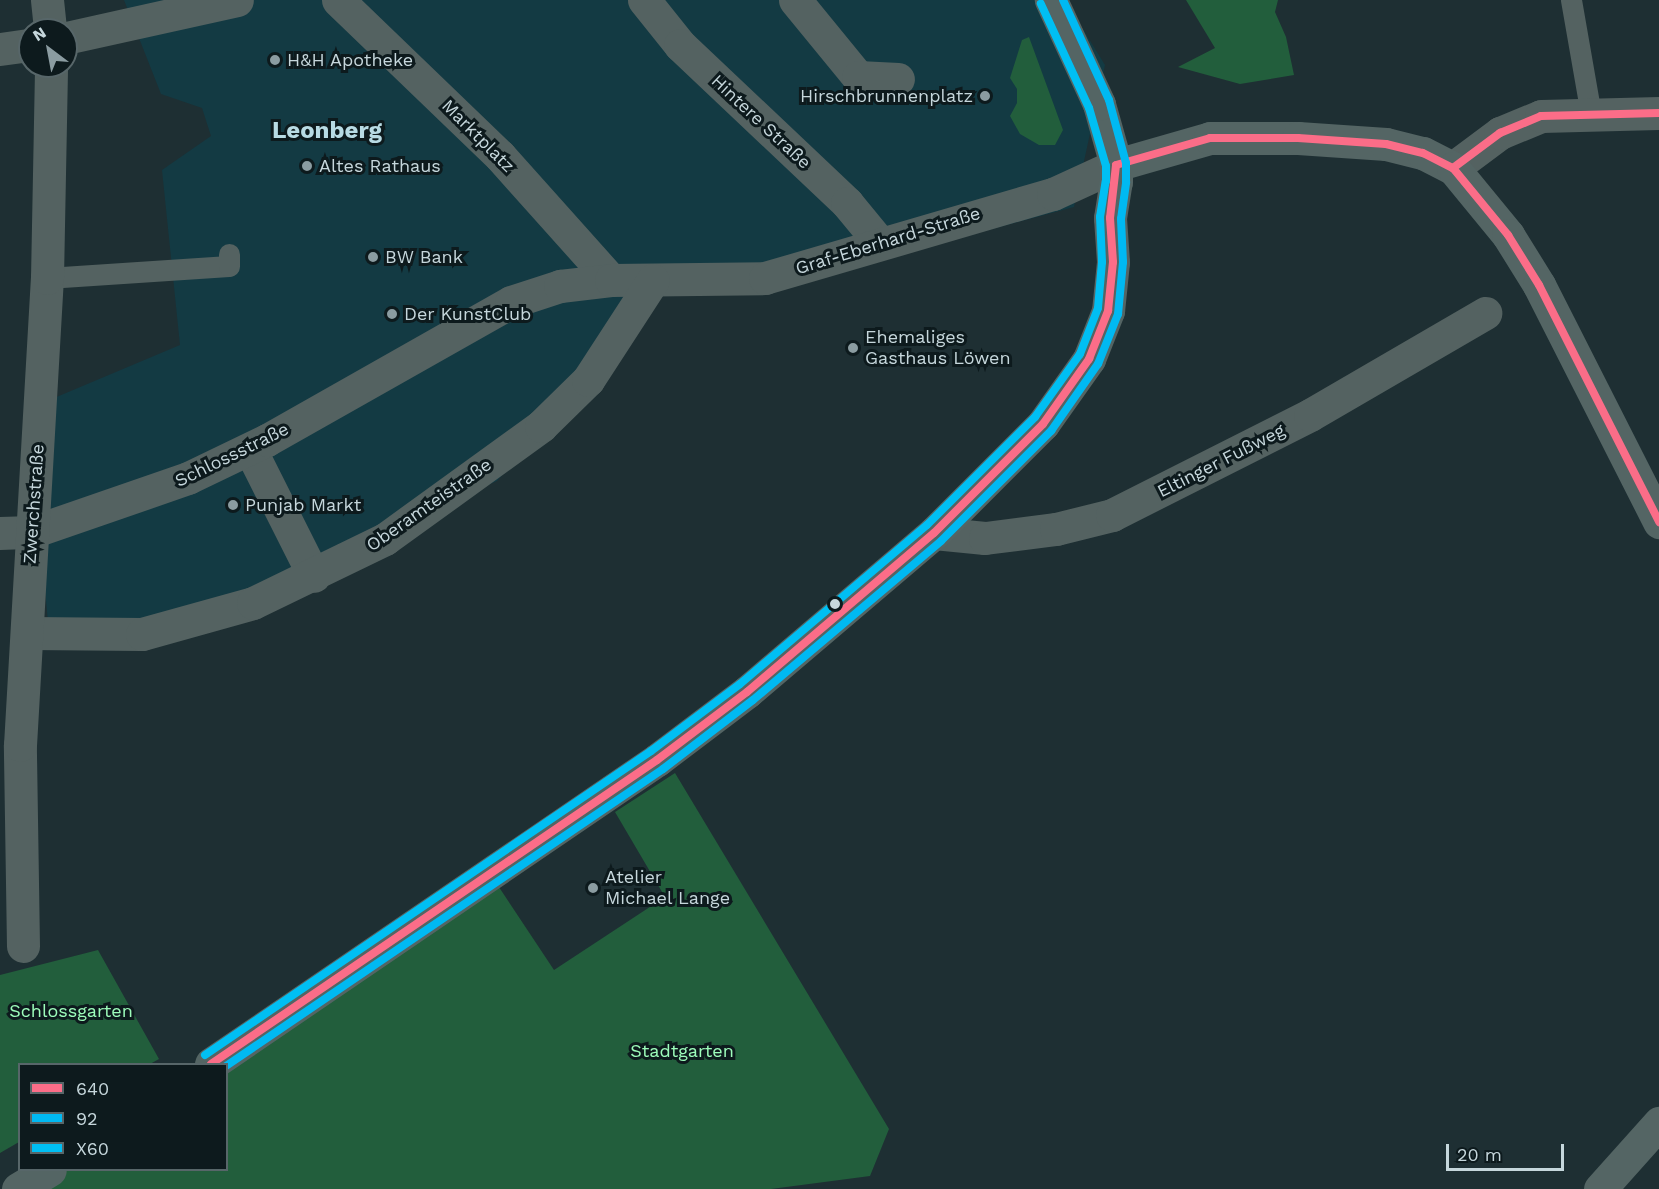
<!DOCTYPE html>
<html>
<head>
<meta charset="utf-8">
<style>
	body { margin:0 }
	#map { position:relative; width:1659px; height:1189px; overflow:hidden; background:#1e2f33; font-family:"Work Sans",sans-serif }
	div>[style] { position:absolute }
	.built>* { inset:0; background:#133a43 }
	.green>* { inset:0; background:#225e3c }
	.lane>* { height:21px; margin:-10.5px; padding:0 10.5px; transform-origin:10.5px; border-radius:10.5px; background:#546261 }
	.street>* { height:33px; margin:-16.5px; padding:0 16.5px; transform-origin:16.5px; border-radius:16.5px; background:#546261 }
	.secondary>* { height:33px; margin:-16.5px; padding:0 16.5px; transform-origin:16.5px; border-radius:16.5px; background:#546564 }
	.bus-1>* { height:8px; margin:-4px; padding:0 4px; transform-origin:4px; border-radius:4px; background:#fb6d88 }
	.bus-2>* { height:8px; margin:-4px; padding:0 4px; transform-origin:4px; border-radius:4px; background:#00b9f2 }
	.bus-3>* { height:8px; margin:-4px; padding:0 4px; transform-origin:4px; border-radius:4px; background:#00bff3 }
	.dots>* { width:16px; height:16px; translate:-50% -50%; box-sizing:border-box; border:3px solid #0d1a1d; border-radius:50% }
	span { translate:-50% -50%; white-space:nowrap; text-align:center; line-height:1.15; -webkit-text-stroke:6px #0d1a1d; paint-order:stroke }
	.poi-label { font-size:18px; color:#c6d7dc }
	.left { translate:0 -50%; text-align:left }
	.right { translate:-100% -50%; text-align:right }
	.street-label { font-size:18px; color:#c6d7dc }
	.park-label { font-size:18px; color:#9dfdbb }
	.district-label { font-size:24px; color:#b8dbe4; font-weight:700 }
	.legend { position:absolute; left:18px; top:1063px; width:210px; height:108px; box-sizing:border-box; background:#0d1a1d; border:2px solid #576669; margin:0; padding:8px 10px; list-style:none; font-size:18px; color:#c6d7dc }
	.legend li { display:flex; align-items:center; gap:12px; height:30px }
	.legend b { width:30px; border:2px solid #576669 }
	.north { position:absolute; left:18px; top:18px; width:60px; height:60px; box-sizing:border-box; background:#0d1a1d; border:2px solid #576669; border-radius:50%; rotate:328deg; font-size:16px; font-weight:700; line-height:24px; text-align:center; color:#c6d7dc }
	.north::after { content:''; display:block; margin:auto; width:21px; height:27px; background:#8b9ca1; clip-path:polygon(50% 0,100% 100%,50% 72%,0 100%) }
	.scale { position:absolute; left:1446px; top:1144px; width:118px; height:27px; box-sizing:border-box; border:3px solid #c6d7dc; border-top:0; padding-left:8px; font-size:18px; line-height:21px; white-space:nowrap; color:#c6d7dc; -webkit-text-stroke:4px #0d1a1d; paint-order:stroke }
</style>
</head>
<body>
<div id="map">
	<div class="built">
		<div style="clip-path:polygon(124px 0,1065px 0,1105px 65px,1074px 207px,793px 282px,683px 266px,497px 481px,236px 597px,50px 643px,28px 409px,180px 345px,162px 170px,211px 136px,202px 108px,161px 94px)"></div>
	</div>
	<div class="green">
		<div style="clip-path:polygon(1186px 0,1278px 0,1275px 12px,1286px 37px,1294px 75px,1240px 84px,1178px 67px,1215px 48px)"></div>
		<div style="clip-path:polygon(1029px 37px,1063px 130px,1055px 145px,1039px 145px,1020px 134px,1010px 116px,1017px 103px,1017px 89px,1010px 78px,1022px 40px)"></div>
		<div style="clip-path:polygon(675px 773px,889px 1129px,870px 1176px,771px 1189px,18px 1189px,50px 1170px,226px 1170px,226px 1064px,491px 875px,554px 970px,665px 897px,615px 812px)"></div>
		<div style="clip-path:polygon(98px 950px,159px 1059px,150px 1064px,20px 1064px,19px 1142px,0 1153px,0 975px)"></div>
	</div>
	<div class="lane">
		<div style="left:1571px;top:0;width:117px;rotate:80.1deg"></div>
		<div style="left:47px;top:278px;width:182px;rotate:-3.8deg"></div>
		<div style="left:229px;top:266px;width:12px;rotate:-90deg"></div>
	</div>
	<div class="street">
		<div style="left:47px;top:0;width:30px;rotate:84deg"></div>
		<div style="left:338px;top:0;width:225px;rotate:43.9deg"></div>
		<div style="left:500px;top:156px;width:166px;rotate:48.2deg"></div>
		<div style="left:644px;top:0;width:58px;rotate:51.3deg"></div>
		<div style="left:680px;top:45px;width:230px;rotate:43.4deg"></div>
		<div style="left:847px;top:203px;width:52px;rotate:50.5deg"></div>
		<div style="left:795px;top:0;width:99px;rotate:50.7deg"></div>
		<div style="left:858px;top:77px;width:40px;rotate:2.9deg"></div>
		<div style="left:66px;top:38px;width:175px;rotate:-12.5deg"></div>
		<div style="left:0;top:49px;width:30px;rotate:-8deg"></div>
		<div style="left:1453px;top:168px;width:59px;rotate:-36.7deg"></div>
		<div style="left:1500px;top:133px;width:44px;rotate:-22.5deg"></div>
		<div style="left:1541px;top:116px;width:118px;rotate:-1.5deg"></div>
		<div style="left:250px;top:449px;width:142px;rotate:63.3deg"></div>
		<div style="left:0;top:533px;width:32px;rotate:-2deg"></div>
		<div style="left:32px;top:532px;width:165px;rotate:-19.1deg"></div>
		<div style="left:188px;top:478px;width:88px;rotate:-25.7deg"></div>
		<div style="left:267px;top:440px;width:280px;rotate:-29.5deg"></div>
		<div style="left:511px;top:302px;width:52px;rotate:-18.1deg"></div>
		<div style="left:560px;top:286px;width:51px;rotate:-6.7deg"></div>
		<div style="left:611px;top:280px;width:154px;rotate:-0.7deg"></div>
		<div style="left:765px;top:278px;width:300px;rotate:-16.3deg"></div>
		<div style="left:1053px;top:194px;width:69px;rotate:-24.7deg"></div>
		<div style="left:934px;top:533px;width:51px;rotate:5.6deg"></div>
		<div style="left:985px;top:538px;width:72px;rotate:-7.2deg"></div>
		<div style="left:1056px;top:529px;width:58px;rotate:-14deg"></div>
		<div style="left:1112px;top:515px;width:222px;rotate:-26.8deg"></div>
		<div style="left:1310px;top:415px;width:203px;rotate:-30.2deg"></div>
		<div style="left:29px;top:633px;width:113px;rotate:0.5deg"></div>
		<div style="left:142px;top:634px;width:115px;rotate:-15.6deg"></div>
		<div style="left:253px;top:603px;width:147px;rotate:-25.9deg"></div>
		<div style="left:385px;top:539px;width:193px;rotate:-35.9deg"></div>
		<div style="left:541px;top:426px;width:66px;rotate:-44.4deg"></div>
		<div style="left:588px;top:380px;width:119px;rotate:-57deg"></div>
		<div style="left:23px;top:946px;width:201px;rotate:-90.9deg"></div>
		<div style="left:20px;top:745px;width:468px;rotate:-86.7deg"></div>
		<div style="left:47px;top:278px;width:212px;rotate:-88.9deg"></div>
	</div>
	<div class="secondary">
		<div style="left:1116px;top:165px;width:98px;rotate:-16deg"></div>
		<div style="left:1210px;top:138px;width:88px"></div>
		<div style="left:1298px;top:138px;width:88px;rotate:3.9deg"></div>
		<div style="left:1386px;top:144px;width:38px;rotate:14deg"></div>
		<div style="left:1423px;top:153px;width:34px;rotate:27deg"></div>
		<div style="left:1453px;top:168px;width:87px;rotate:50.6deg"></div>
		<div style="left:1508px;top:235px;width:59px;rotate:58.2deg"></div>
		<div style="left:1539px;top:285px;width:266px;rotate:63.1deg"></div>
		<div style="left:211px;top:1064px;width:540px;rotate:-34.28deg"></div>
		<div style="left:657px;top:760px;width:113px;rotate:-37.1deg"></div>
		<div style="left:747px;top:692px;width:245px;rotate:-40.4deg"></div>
		<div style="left:934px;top:533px;width:154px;rotate:-45deg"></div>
		<div style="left:1043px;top:424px;width:80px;rotate:-54.7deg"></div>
		<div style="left:1089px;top:359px;width:52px;rotate:-68.4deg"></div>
		<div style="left:1108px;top:311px;width:49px;rotate:-84.2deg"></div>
		<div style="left:1113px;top:262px;width:44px;rotate:-93.9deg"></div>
		<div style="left:1110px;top:218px;width:36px;rotate:-81deg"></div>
		<div style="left:1116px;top:182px;width:17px;rotate:-90deg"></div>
		<div style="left:1116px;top:165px;width:63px;rotate:-105.6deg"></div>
		<div style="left:1099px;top:104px;width:115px;rotate:-114.8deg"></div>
		<div style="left:18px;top:1189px;width:37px;rotate:-31deg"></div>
		<div style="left:1600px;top:1189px;width:89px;rotate:-48.2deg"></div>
	</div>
	<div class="bus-1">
		<div style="left:1116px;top:165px;width:98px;rotate:-16deg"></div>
		<div style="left:1210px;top:138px;width:88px"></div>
		<div style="left:1298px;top:138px;width:88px;rotate:3.9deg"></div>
		<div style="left:1386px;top:144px;width:38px;rotate:14deg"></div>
		<div style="left:1423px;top:153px;width:34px;rotate:27deg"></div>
		<div style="left:1453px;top:168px;width:87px;rotate:50.6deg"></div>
		<div style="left:1508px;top:235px;width:59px;rotate:58.2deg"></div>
		<div style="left:1539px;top:285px;width:266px;rotate:63.1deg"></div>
		<div style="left:1453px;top:168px;width:59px;rotate:-36.7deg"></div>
		<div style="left:1500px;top:133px;width:44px;rotate:-22.5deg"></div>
		<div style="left:1541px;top:116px;width:118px;rotate:-1.5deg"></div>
		<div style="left:211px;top:1064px;width:540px;rotate:-34.28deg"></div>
		<div style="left:657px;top:760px;width:113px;rotate:-37.1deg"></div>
		<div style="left:747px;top:692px;width:245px;rotate:-40.4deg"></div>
		<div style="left:934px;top:533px;width:154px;rotate:-45deg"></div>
		<div style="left:1043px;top:424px;width:80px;rotate:-54.7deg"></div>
		<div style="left:1089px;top:359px;width:52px;rotate:-68.4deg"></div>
		<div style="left:1108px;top:311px;width:49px;rotate:-84.2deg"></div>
		<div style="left:1113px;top:262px;width:44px;rotate:-93.9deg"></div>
		<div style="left:1110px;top:218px;width:53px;rotate:-83.5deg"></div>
	</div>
	<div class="bus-2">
		<div style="left:226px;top:1066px;width:528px;rotate:-34.2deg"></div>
		<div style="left:663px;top:769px;width:113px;rotate:-37.5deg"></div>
		<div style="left:753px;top:700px;width:246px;rotate:-40.2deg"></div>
		<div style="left:941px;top:541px;width:156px;rotate:-45deg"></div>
		<div style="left:1051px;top:431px;width:82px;rotate:-55deg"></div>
		<div style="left:1098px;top:364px;width:54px;rotate:-68.2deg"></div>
		<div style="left:1118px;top:314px;width:52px;rotate:-84.5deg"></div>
		<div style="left:1123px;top:262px;width:43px;rotate:-92.7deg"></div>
		<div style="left:1121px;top:219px;width:37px;rotate:-82deg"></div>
		<div style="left:1126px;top:182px;width:19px;rotate:-90deg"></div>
		<div style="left:1126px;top:163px;width:65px;rotate:-105.1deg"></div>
		<div style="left:1109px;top:100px;width:110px;rotate:-114.7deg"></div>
	</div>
	<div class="bus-3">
		<div style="left:205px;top:1055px;width:540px;rotate:-34.28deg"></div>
		<div style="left:651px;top:751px;width:111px;rotate:-37deg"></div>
		<div style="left:740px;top:684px;width:245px;rotate:-40.4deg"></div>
		<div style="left:927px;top:525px;width:153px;rotate:-45deg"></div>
		<div style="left:1035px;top:417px;width:77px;rotate:-54.5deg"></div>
		<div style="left:1080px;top:354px;width:49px;rotate:-68.6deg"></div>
		<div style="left:1098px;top:308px;width:46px;rotate:-85deg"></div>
		<div style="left:1102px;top:262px;width:45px;rotate:-92.5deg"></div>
		<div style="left:1100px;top:217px;width:36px;rotate:-81deg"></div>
		<div style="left:1106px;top:181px;width:15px;rotate:-90deg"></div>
		<div style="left:1106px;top:166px;width:60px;rotate:-106.3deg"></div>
		<div style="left:1089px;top:108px;width:115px;rotate:-114.8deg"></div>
	</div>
	<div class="dots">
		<div style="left:275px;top:60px;background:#8b9ca1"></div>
		<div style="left:985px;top:96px;background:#8b9ca1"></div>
		<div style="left:307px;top:166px;background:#8b9ca1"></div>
		<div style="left:373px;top:257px;background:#8b9ca1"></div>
		<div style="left:392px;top:314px;background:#8b9ca1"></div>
		<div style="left:853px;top:348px;background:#8b9ca1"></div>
		<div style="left:233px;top:505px;background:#8b9ca1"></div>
		<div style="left:835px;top:604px;background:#c6d7dc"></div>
		<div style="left:593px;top:888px;background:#8b9ca1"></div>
	</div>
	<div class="poi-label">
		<span class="left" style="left:287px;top:60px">H&amp;H Apotheke</span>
		<span class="right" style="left:973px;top:96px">Hirschbrunnenplatz</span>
		<span class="left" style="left:319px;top:166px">Altes Rathaus</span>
		<span class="left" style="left:385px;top:257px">BW Bank</span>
		<span class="left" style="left:404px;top:314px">Der KunstClub</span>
		<span class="left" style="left:865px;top:348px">Ehemaliges<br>Gasthaus Löwen</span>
		<span class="left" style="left:245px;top:505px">Punjab Markt</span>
		<span class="left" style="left:605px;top:888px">Atelier<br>Michael Lange</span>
	</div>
	<div class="street-label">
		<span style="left:761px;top:122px;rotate:43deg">Hintere Straße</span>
		<span style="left:478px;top:136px;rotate:45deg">Marktplatz</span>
		<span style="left:888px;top:241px;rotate:-17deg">Graf-Eberhard-Straße</span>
		<span style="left:232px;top:455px;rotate:-26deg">Schlossstraße</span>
		<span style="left:1221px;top:461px;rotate:-27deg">Eltinger Fußweg</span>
		<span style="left:34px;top:504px;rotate:-86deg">Zwerchstraße</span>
		<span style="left:429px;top:505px;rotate:-35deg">Oberamteistraße</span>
	</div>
	<div class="park-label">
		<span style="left:71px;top:1011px">Schlossgarten</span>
		<span style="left:682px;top:1051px">Stadtgarten</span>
	</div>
	<div class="district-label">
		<span style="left:327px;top:131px">Leonberg</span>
	</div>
	<ul class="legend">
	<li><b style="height:8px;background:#fb6d88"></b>640</li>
	<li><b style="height:8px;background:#00b9f2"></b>92</li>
	<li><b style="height:8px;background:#00bff3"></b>X60</li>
	</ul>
	<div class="north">N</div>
	<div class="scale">20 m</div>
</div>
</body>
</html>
